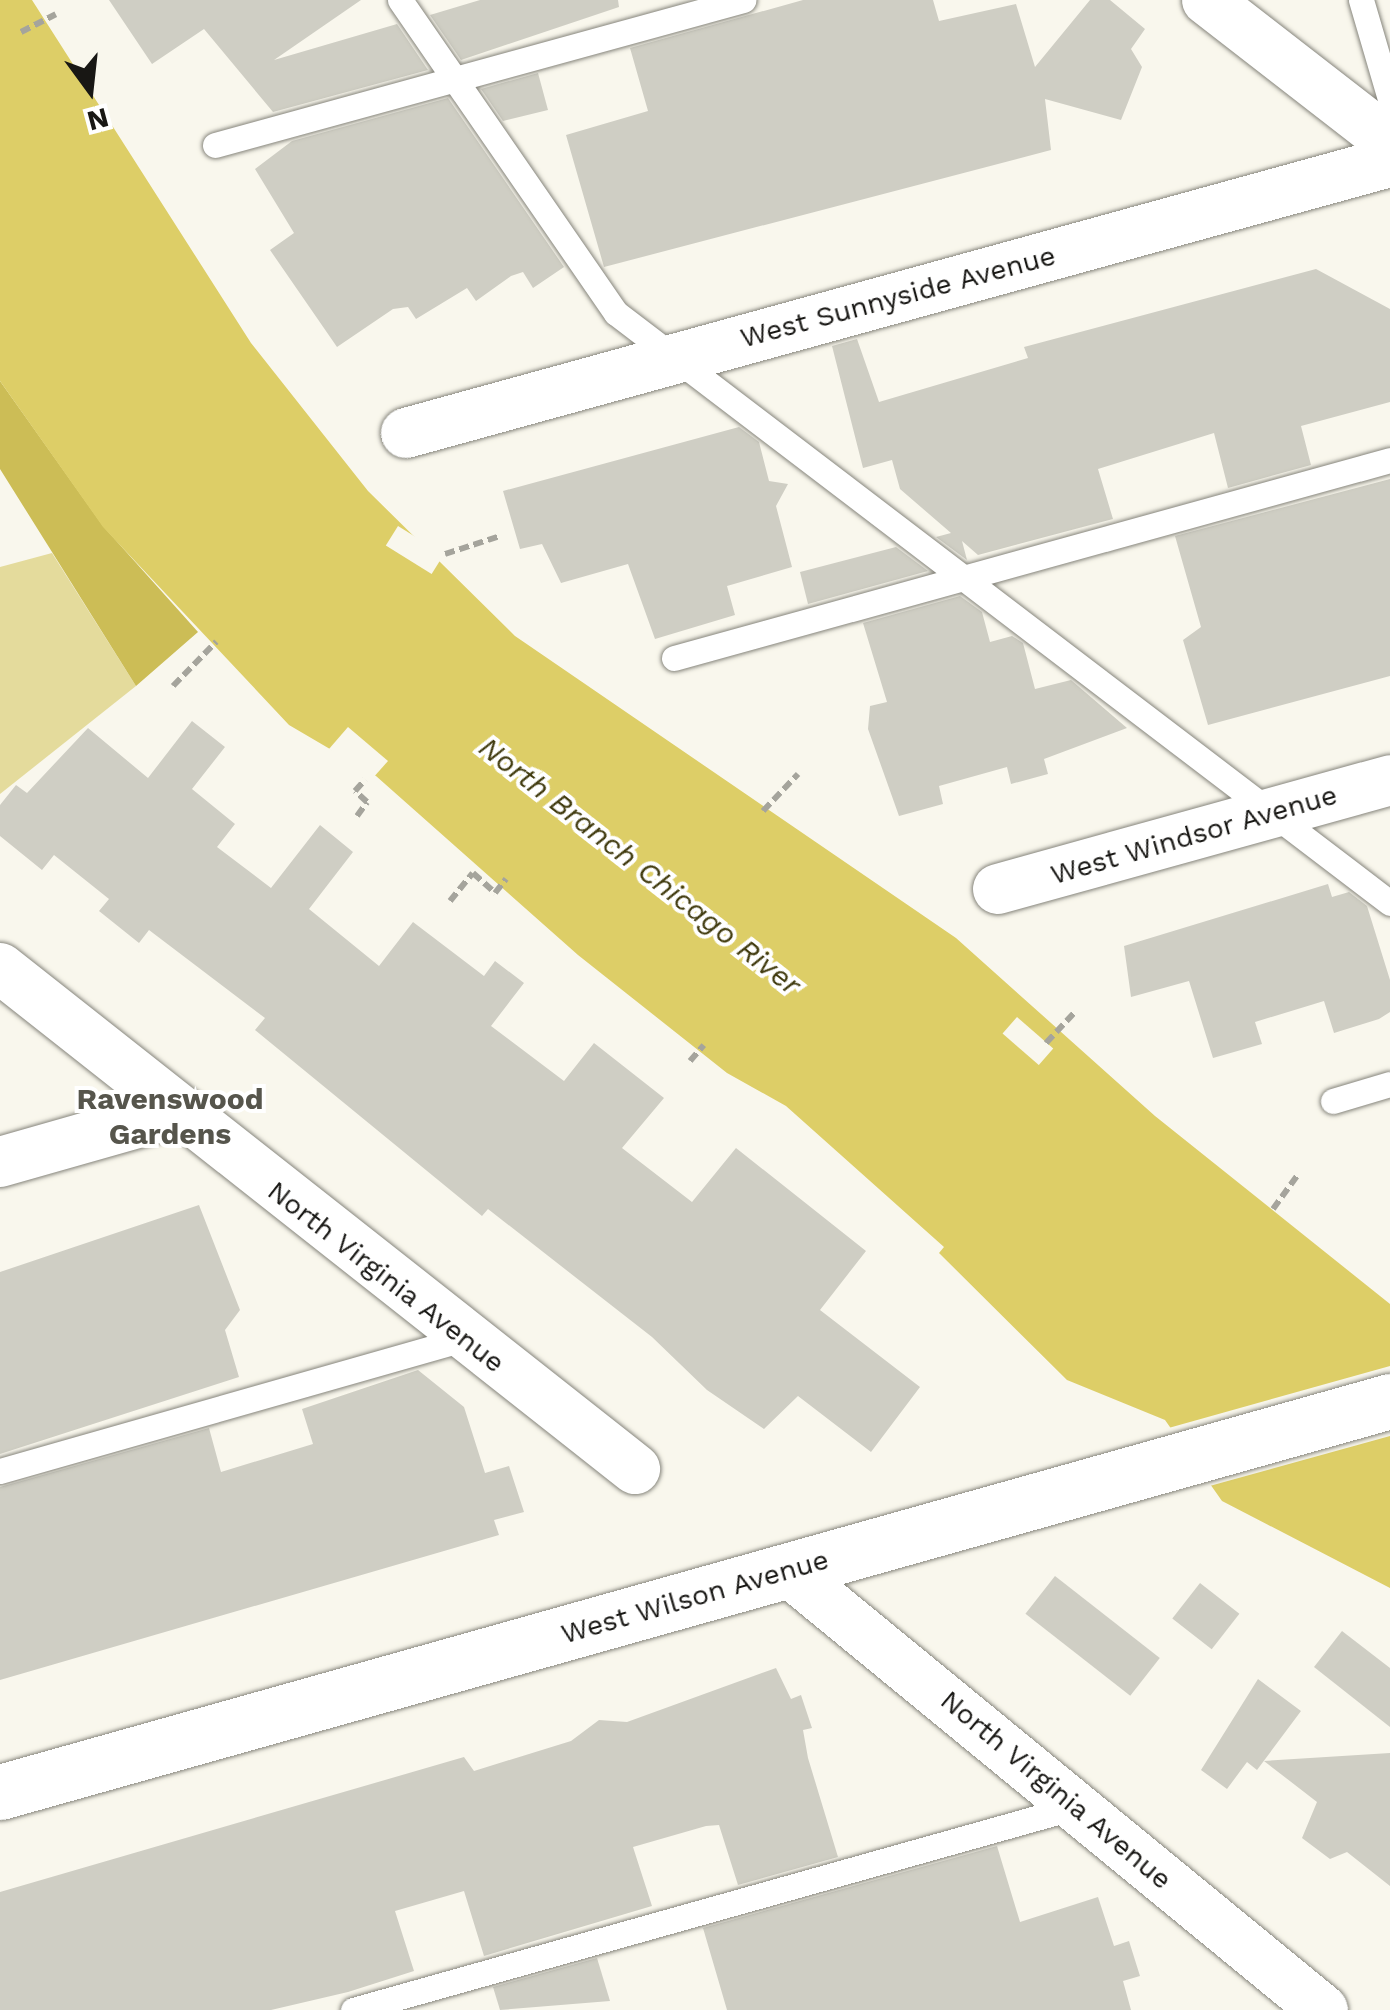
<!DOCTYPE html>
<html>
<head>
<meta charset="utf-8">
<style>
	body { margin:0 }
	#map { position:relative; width:1390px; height:2010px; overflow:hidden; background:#f9f7ed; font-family:"Work Sans",sans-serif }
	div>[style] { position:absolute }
	.green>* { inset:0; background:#e4db9c }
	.forest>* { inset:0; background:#ccbd56 }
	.water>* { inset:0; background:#ddce67 }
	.pier>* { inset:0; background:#f9f7ed; transform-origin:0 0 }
	.building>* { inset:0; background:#cfcec4; transform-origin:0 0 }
	.path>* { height:6px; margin-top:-3px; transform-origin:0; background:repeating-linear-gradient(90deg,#a5a49c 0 10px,transparent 0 15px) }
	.roads { filter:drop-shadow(0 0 2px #86857c) drop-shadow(0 0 2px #86857c) }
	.lane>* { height:25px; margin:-12.5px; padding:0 12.5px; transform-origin:12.5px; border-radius:12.5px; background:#fff }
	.street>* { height:50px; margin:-25px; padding:0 25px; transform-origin:25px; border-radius:25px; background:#fff }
	.secondary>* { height:55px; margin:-27.5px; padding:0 27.5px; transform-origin:27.5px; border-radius:27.5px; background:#fff }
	span { translate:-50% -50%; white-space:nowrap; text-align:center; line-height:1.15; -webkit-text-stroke:8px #fff; paint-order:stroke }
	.street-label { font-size:28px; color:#181714 }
	.water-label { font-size:30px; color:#413b0f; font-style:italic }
	.neighbourhood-label { font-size:30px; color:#56554c; font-weight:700 }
	.north { position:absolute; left:40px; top:40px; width:100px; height:100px; -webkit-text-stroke:8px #fff; paint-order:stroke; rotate:165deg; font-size:28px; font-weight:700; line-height:40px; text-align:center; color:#181714 }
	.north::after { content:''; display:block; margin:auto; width:35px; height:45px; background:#181714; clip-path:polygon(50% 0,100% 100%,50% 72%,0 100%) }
</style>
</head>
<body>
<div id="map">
	<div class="green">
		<div style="clip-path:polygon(52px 553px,136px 686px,0 794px,0 567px)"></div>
	</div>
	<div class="forest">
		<div style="clip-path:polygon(0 381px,103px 526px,198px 632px,136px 686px,0 469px)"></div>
	</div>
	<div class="water">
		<div style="clip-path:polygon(0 0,32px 0,251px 343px,368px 491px,515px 636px,956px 938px,1155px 1116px,1390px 1304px,1390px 1588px,1222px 1501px,1165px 1420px,1067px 1380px,939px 1253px,944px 1247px,786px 1106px,727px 1073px,578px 955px,376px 776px,289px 725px,103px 527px,0 381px)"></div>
	</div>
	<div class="pier">
		<div style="left:398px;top:526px;width:54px;height:23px;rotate:32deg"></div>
		<div style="clip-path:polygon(348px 727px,388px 761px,372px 779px,329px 749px)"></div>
		<div style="left:1017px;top:1017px;width:48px;height:22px;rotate:41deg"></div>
		<div style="clip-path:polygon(1390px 1366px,1390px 1436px,1206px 1487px,1165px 1429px)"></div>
	</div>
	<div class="building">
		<div style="clip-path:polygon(109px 0,361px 0,274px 60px,397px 24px,428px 70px,273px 112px,204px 29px,152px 64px)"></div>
		<div style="clip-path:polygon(480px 0,618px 0,619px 7px,461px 60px,430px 15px)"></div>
		<div style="clip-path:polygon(803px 0,933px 0,939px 21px,1016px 4px,1035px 67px,1090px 0,1110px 0,1145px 29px,1131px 49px,1142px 67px,1121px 120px,1045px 99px,1051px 150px,604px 267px,566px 135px,648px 111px,630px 48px)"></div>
		<div style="clip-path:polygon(538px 73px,548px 110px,503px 121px,481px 89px)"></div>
		<div style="clip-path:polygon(448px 98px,564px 267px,533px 288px,523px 272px,511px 276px,476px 301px,467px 288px,416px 319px,408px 307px,393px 309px,337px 347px,270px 250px,294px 233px,255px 169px,292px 141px)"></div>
		<div style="clip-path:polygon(1316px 269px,1390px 309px,1390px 402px,1301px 426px,1311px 465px,1228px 488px,1214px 433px,1098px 469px,1113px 519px,978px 555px,962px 541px,967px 560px,936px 537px,951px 533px,900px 489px,892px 460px,863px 468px,832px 346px,857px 339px,879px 402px,1028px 358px,1024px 347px)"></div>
		<div style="clip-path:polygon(739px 427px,759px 442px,769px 481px,788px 484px,776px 506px,792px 567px,727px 586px,735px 615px,655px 639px,628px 564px,561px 583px,542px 544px,520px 549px,503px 491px)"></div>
		<div style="clip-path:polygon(1390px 479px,1390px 676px,1208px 725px,1183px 640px,1201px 627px,1175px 536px)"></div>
		<div style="clip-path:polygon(896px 547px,928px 571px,808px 604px,800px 572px)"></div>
		<div style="clip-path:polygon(960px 596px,982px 612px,990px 642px,1012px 636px,1023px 643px,1035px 689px,1071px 680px,1127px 728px,1044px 759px,1048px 774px,1011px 784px,1007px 767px,939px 786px,943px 804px,899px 816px,868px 729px,870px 706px,887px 702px,863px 623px)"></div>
		<div style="clip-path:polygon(192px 721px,225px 747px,192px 789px,235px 824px,217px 847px,271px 888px,320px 825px,353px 852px,309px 909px,379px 966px,413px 922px,484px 976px,495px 961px,524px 983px,491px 1026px,564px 1081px,594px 1043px,664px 1098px,622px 1148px,692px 1202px,736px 1148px,866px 1251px,820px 1310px,920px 1387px,871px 1452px,798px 1396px,764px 1429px,707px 1390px,652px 1337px,488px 1209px,482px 1216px,255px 1030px,265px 1018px,149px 930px,139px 943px,99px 911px,109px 899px,54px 855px,42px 870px,0 836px,0 805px,16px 785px,27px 793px,88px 728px,148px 778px)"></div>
		<div style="clip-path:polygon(1328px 884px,1332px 897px,1349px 892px,1367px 906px,1390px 980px,1390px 1012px,1379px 1019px,1334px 1033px,1324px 1001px,1255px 1022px,1262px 1044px,1213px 1058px,1189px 981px,1131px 997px,1124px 946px)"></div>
		<div style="clip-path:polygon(199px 1205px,240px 1310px,225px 1330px,239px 1377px,0 1454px,0 1272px)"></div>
		<div style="clip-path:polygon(418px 1370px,464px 1407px,485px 1473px,509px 1466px,524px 1512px,494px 1520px,499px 1535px,0 1680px,0 1487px,209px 1428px,221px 1472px,313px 1444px,302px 1409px)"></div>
		<div style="left:1055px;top:1576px;width:133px;height:48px;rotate:38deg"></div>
		<div style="left:1200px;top:1583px;width:50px;height:45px;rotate:38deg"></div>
		<div style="clip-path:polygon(1342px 1631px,1390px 1668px,1390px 1727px,1314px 1667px)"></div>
		<div style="clip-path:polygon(776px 1668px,791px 1699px,801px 1695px,812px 1728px,803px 1730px,808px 1758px,838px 1857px,738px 1885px,719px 1825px,706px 1826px,633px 1847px,652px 1906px,484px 1956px,464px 1891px,395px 1911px,414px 1971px,348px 1992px,271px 2010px,0 2010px,0 1892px,464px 1757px,474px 1771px,571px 1741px,599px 1720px,627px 1722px)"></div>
		<div style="clip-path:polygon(1258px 1679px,1301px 1711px,1257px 1770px,1247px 1762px,1227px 1789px,1201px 1770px)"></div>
		<div style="clip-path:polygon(1390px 1753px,1390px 1886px,1347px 1852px,1330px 1859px,1302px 1838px,1317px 1802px,1264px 1761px)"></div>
		<div style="clip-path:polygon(997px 1846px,1020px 1922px,1098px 1897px,1114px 1946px,1129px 1941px,1140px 1976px,1123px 1981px,1131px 2010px,727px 2010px,703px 1928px)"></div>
		<div style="clip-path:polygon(597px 1958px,610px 2001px,500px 2010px,493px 1987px)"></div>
	</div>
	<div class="path">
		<div style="left:21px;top:32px;width:39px;rotate:-27deg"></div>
		<div style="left:445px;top:554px;width:58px;rotate:-18.1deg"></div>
		<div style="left:173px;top:686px;width:62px;rotate:-45.7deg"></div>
		<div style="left:763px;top:811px;width:51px;rotate:-46.6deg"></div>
		<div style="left:357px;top:816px;width:17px;rotate:-54deg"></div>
		<div style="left:367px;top:802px;width:16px;rotate:-137deg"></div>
		<div style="left:355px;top:791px;width:15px;rotate:-48deg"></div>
		<div style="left:450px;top:901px;width:36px;rotate:-51deg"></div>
		<div style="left:473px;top:873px;width:30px;rotate:42deg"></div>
		<div style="left:495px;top:893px;width:18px;rotate:-52deg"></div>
		<div style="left:1046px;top:1043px;width:41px;rotate:-47deg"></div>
		<div style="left:690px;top:1061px;width:21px;rotate:-49deg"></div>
		<div style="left:1273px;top:1209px;width:41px;rotate:-54deg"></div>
	</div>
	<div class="roads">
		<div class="lane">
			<div style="left:400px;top:0;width:380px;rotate:55.4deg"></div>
			<div style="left:616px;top:313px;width:973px;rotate:37.32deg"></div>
			<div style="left:1361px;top:0;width:103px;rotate:73.7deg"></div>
			<div style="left:215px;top:145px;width:548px;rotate:-15.36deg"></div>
			<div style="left:674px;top:658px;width:743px;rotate:-15.46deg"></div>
			<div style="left:1333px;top:1101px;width:59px;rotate:-16.6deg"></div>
			<div style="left:0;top:1471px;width:480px;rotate:-15.9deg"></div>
			<div style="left:353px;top:2010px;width:750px;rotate:-15.7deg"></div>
		</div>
		<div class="street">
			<div style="left:1207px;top:0;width:232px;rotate:37.8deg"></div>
			<div style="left:406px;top:433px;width:1021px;rotate:-15.4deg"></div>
			<div style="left:998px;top:889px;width:407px;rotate:-15.5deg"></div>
			<div style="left:0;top:968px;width:809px;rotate:38.27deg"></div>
			<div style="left:0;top:1162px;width:183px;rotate:-15.9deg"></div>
			<div style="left:788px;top:1571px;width:692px;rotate:39.37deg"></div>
		</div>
		<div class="secondary">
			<div style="left:0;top:1792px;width:1444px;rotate:-15.71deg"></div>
		</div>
	</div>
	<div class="street-label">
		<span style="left:898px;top:297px;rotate:-15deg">West Sunnyside Avenue</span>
		<span style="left:1194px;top:835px;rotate:-16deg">West Windsor Avenue</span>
		<span style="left:386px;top:1277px;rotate:38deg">North Virginia Avenue</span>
		<span style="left:695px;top:1597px;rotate:-16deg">West Wilson Avenue</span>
		<span style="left:1056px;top:1790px;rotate:40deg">North Virginia Avenue</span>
	</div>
	<div class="water-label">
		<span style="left:640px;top:866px;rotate:38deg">North Branch Chicago River</span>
	</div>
	<div class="neighbourhood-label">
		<span style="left:170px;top:1116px">Ravenswood<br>Gardens</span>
	</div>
	<div class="north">N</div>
</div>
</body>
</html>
